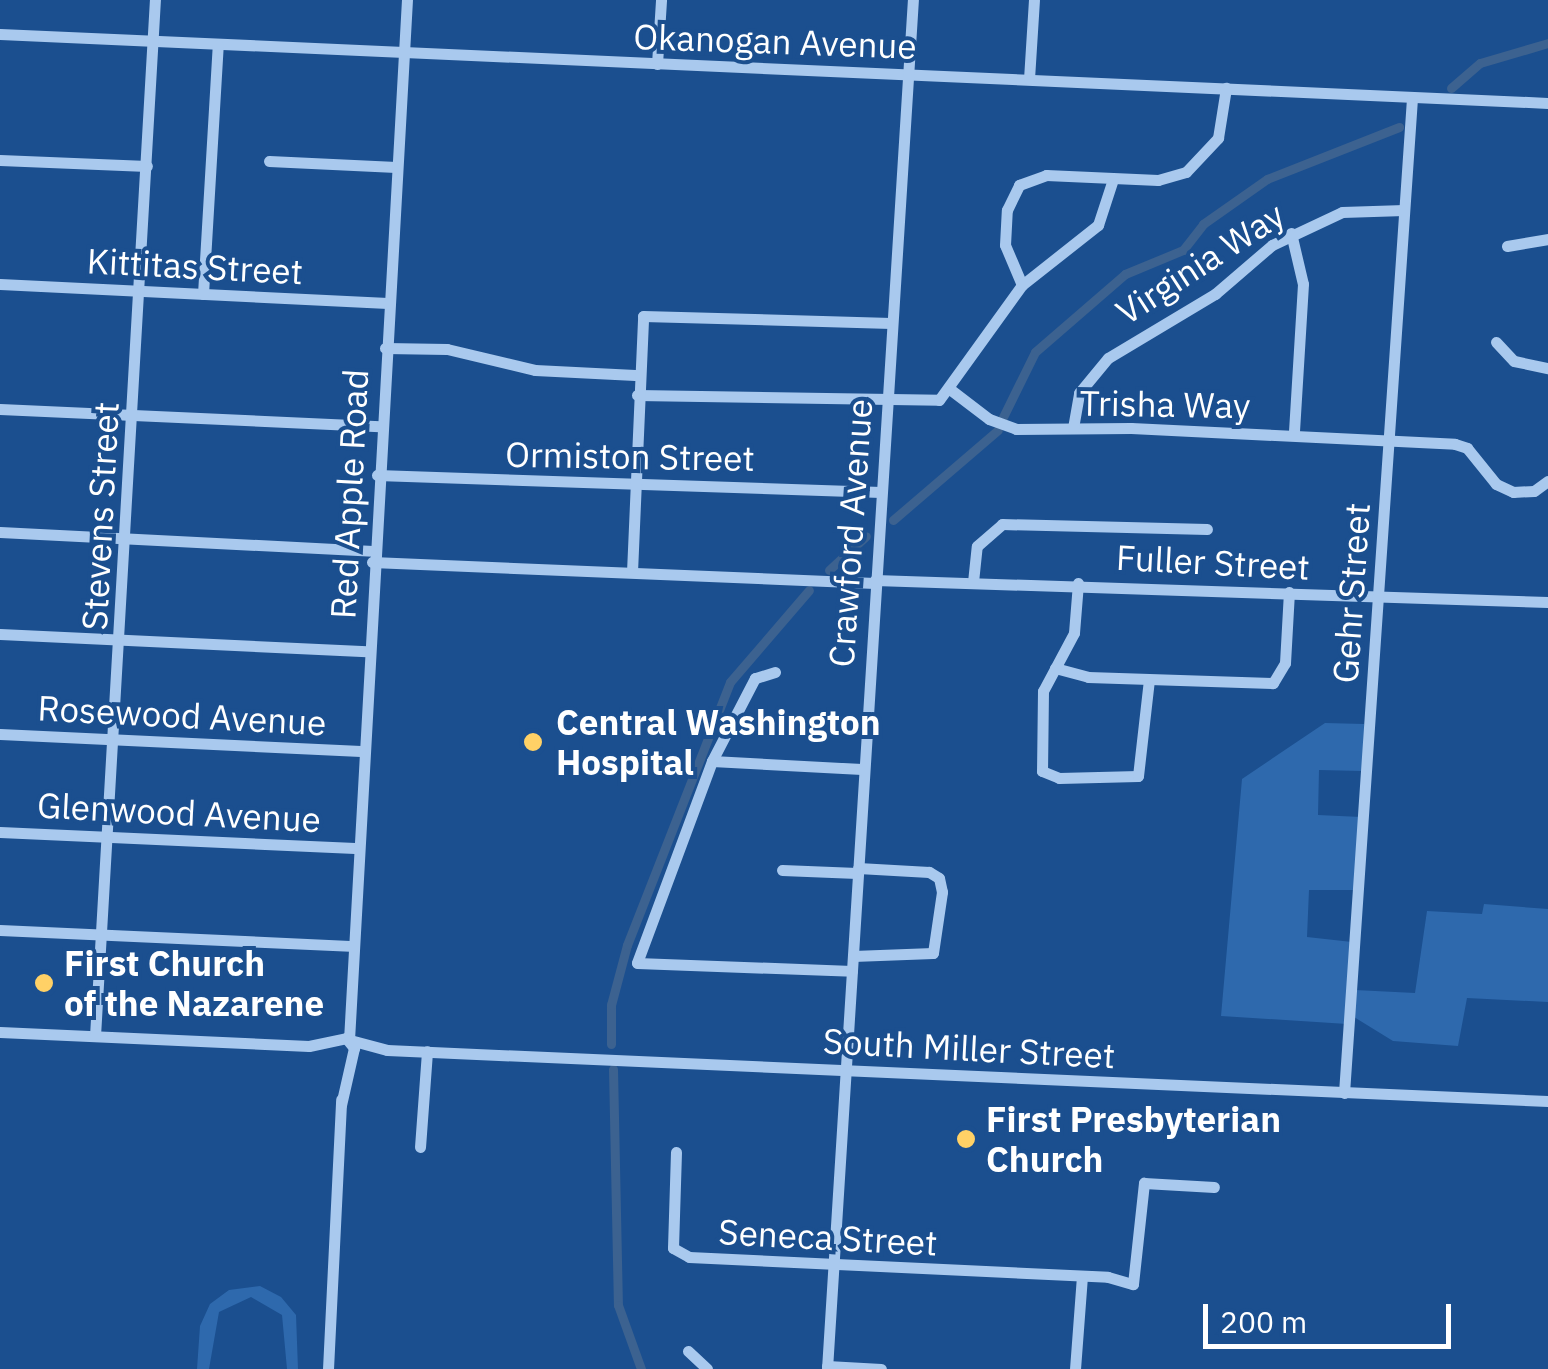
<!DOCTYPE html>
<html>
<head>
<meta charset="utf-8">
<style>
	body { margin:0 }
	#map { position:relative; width:1548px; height:1369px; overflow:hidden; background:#1b4f8f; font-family:"IBM Plex Sans",sans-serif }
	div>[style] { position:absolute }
	.green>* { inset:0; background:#2e69ad }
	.canal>* { height:9px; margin:-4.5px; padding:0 4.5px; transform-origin:4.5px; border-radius:4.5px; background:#3c6290 }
	.minor>* { height:11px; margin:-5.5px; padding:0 5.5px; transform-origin:5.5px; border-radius:5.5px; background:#a9c9ee }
	.dots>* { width:28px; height:28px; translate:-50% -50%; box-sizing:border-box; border:5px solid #1b4f8f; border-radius:50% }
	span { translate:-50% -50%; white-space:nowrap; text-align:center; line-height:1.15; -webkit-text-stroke:8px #1b4f8f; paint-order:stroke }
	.street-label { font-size:35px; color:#fff }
	.poi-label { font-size:35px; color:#fff; font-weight:700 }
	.left { translate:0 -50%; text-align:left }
	.scale { position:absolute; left:1203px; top:1304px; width:248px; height:45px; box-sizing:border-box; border:5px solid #fff; border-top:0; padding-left:12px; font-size:30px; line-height:35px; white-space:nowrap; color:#fff; -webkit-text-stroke:8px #1b4f8f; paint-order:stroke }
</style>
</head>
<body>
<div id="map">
	<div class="green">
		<div style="clip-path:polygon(1325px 723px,1364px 724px,1363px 771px,1319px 770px,1318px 815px,1361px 817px,1356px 890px,1309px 890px,1307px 937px,1352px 942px,1347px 1024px,1221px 1016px,1242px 779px)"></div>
		<div style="clip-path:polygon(1484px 904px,1548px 909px,1548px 1002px,1467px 998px,1458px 1046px,1393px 1041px,1354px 1017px,1355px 990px,1415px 993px,1427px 911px,1482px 914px)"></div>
		<div style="clip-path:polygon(260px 1286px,281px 1297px,296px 1315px,298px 1369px,287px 1369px,282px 1315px,251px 1297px,219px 1312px,209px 1369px,197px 1369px,200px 1326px,210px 1304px,229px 1290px)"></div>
	</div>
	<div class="canal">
		<div style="left:1451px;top:88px;width:38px;rotate:-41deg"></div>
		<div style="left:1480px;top:63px;width:71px;rotate:-16.4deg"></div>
		<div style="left:1003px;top:417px;width:72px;rotate:-63.8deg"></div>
		<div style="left:1035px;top:352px;width:119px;rotate:-40.9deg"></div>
		<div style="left:1125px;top:274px;width:63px;rotate:-22.5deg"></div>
		<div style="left:1183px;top:250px;width:33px;rotate:-52deg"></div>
		<div style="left:1203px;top:224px;width:78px;rotate:-35.1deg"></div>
		<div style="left:1267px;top:179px;width:142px;rotate:-21.5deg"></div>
		<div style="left:893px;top:520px;width:138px;rotate:-40.6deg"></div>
		<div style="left:829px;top:570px;width:50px;rotate:-42.6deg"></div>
		<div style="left:611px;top:1044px;width:39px;rotate:-90deg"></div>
		<div style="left:611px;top:1005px;width:62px;rotate:-75.1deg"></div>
		<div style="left:627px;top:945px;width:282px;rotate:-68.6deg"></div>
		<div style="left:730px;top:682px;width:121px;rotate:-49.3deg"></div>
		<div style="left:613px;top:1069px;width:236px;rotate:88.8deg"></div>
		<div style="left:618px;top:1305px;width:68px;rotate:70.2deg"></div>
	</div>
	<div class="minor">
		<div style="left:0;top:34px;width:1550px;rotate:2.55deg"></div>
		<div style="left:657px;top:64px;width:64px;rotate:-86.4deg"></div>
		<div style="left:1029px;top:79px;width:79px;rotate:-86.4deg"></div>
		<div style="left:0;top:160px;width:147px;rotate:2.3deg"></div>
		<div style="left:269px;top:161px;width:127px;rotate:2.7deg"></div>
		<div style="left:1291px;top:233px;width:52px;rotate:76.8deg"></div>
		<div style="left:1303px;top:284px;width:149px;rotate:93.5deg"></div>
		<div style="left:1507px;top:246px;width:42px;rotate:-9.7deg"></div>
		<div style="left:0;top:284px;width:388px;rotate:2.8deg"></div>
		<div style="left:1022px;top:285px;width:43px;rotate:-113deg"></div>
		<div style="left:1005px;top:245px;width:35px;rotate:-87deg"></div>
		<div style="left:1007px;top:210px;width:28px;rotate:-64deg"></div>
		<div style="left:1019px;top:185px;width:29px;rotate:-20deg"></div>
		<div style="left:1046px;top:175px;width:112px;rotate:2.6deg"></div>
		<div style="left:1158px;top:180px;width:29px;rotate:-16deg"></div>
		<div style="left:1186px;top:172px;width:47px;rotate:-46.7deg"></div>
		<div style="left:1218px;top:138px;width:51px;rotate:-80.9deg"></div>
		<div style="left:203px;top:294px;width:249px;rotate:-86.6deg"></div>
		<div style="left:1496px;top:342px;width:26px;rotate:47deg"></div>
		<div style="left:1514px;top:361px;width:35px;rotate:12deg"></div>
		<div style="left:385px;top:348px;width:62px;rotate:0.9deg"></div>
		<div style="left:447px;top:349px;width:90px;rotate:13.4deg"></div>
		<div style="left:535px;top:370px;width:100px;rotate:2.9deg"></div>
		<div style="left:951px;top:390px;width:48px;rotate:37.3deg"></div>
		<div style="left:989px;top:419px;width:29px;rotate:20deg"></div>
		<div style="left:1016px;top:429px;width:115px;rotate:-0.5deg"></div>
		<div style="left:1131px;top:428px;width:324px;rotate:2.8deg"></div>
		<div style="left:1455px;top:444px;width:13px;rotate:18deg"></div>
		<div style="left:1467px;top:448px;width:46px;rotate:51.1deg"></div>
		<div style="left:1496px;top:484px;width:19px;rotate:25deg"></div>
		<div style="left:1513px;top:492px;width:21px;rotate:-3deg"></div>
		<div style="left:1534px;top:491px;width:17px;rotate:-36deg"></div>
		<div style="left:637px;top:395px;width:302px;rotate:0.9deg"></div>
		<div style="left:939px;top:400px;width:142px;rotate:-54.2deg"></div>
		<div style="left:1022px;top:285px;width:97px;rotate:-38.3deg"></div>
		<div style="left:1098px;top:225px;width:48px;rotate:-71.9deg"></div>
		<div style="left:0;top:409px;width:380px;rotate:2.6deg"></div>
		<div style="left:1073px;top:428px;width:36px;rotate:-80deg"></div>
		<div style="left:1079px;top:393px;width:45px;rotate:-50.4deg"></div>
		<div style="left:1108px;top:358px;width:125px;rotate:-30.9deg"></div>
		<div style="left:1215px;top:294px;width:75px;rotate:-40.7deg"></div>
		<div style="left:1272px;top:245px;width:77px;rotate:-25.2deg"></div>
		<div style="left:1342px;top:212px;width:62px;rotate:-1.8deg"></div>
		<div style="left:377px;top:475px;width:504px;rotate:1.93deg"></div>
		<div style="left:0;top:532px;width:373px;rotate:2.9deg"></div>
		<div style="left:372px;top:562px;width:503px;rotate:2.39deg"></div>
		<div style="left:632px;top:572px;width:256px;rotate:-87.5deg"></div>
		<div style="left:643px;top:316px;width:248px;rotate:1.6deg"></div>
		<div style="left:875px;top:580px;width:673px;rotate:1.87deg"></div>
		<div style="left:973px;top:582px;width:36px;rotate:-84deg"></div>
		<div style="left:977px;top:546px;width:33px;rotate:-41deg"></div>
		<div style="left:1002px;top:524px;width:205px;rotate:1.4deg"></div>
		<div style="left:1078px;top:583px;width:50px;rotate:94.6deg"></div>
		<div style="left:1074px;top:633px;width:66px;rotate:118.1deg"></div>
		<div style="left:1043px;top:691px;width:80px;rotate:90.7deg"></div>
		<div style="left:1042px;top:771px;width:18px;rotate:22deg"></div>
		<div style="left:1059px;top:778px;width:79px;rotate:-1.5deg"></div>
		<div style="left:1138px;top:776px;width:97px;rotate:-83.5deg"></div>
		<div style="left:0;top:634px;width:367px;rotate:2.7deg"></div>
		<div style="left:1055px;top:668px;width:34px;rotate:15deg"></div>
		<div style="left:1088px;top:677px;width:185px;rotate:1.9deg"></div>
		<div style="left:1273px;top:683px;width:23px;rotate:-59deg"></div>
		<div style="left:1285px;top:663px;width:71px;rotate:-86.8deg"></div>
		<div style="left:775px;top:672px;width:21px;rotate:163deg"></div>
		<div style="left:755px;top:678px;width:93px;rotate:117.4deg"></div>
		<div style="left:712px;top:761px;width:215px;rotate:110.4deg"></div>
		<div style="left:637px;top:963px;width:215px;rotate:2.1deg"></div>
		<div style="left:0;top:734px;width:361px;rotate:2.7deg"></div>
		<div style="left:712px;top:761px;width:150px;rotate:3.1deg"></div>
		<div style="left:0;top:832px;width:355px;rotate:2.6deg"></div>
		<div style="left:782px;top:870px;width:75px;rotate:2.3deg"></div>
		<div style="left:0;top:930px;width:350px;rotate:2.6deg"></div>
		<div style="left:853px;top:956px;width:80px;rotate:-2.1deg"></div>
		<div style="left:933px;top:953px;width:62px;rotate:-81.6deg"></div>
		<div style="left:942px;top:892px;width:14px;rotate:-102deg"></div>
		<div style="left:939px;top:878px;width:12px;rotate:-149deg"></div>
		<div style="left:929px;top:872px;width:71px;rotate:-176.8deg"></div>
		<div style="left:0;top:1032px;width:309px;rotate:2.6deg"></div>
		<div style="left:309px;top:1046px;width:38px;rotate:-12deg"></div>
		<div style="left:346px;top:1038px;width:13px;rotate:51deg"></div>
		<div style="left:354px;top:1048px;width:58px;rotate:102.8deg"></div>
		<div style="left:95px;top:1036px;width:1038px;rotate:-86.69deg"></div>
		<div style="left:349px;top:1040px;width:1042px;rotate:-86.81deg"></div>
		<div style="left:350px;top:1040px;width:38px;rotate:15deg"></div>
		<div style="left:387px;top:1050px;width:1162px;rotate:2.52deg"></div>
		<div style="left:1344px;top:1093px;width:998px;rotate:-86.09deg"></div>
		<div style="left:420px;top:1147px;width:96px;rotate:-85.8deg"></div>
		<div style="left:676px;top:1152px;width:96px;rotate:91.8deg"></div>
		<div style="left:673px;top:1248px;width:18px;rotate:29deg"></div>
		<div style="left:689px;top:1257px;width:419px;rotate:2.7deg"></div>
		<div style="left:1108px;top:1277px;width:26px;rotate:16deg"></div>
		<div style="left:1133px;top:1284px;width:102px;rotate:-83.8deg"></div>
		<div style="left:1144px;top:1183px;width:70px;rotate:3.3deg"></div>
		<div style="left:688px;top:1351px;width:26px;rotate:43deg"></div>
		<div style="left:827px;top:1366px;width:54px;rotate:3.2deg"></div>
		<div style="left:328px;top:1369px;width:270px;rotate:-87.2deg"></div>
		<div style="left:827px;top:1369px;width:1372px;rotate:-86.41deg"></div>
		<div style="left:1075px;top:1369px;width:93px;rotate:-85.7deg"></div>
	</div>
	<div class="dots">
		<div style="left:533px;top:742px;background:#ffd166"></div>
		<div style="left:44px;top:983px;background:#ffd166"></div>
		<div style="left:966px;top:1139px;background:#ffd166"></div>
	</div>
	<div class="street-label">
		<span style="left:775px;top:41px;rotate:2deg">Okanogan Avenue</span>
		<span style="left:1200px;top:263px;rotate:-33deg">Virginia Way</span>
		<span style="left:195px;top:266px;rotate:3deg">Kittitas Street</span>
		<span style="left:1165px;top:404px;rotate:1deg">Trisha Way</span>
		<span style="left:630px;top:456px;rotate:1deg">Ormiston Street</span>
		<span style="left:349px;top:494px;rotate:-87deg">Red Apple Road</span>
		<span style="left:100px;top:516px;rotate:-87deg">Stevens Street</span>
		<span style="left:850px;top:533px;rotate:-86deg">Crawford Avenue</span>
		<span style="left:1213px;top:562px;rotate:3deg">Fuller Street</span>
		<span style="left:1351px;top:593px;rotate:-86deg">Gehr Street</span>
		<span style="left:182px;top:715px;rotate:3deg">Rosewood Avenue</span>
		<span style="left:179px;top:812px;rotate:3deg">Glenwood Avenue</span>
		<span style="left:969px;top:1048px;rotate:3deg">South Miller Street</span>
		<span style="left:828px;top:1237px;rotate:3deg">Seneca Street</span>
	</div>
	<div class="poi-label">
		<span class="left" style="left:556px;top:742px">Central Washington<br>Hospital</span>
		<span class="left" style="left:64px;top:983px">First Church<br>of the Nazarene</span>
		<span class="left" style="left:986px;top:1139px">First Presbyterian<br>Church</span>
	</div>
	<div class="scale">200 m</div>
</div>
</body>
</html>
